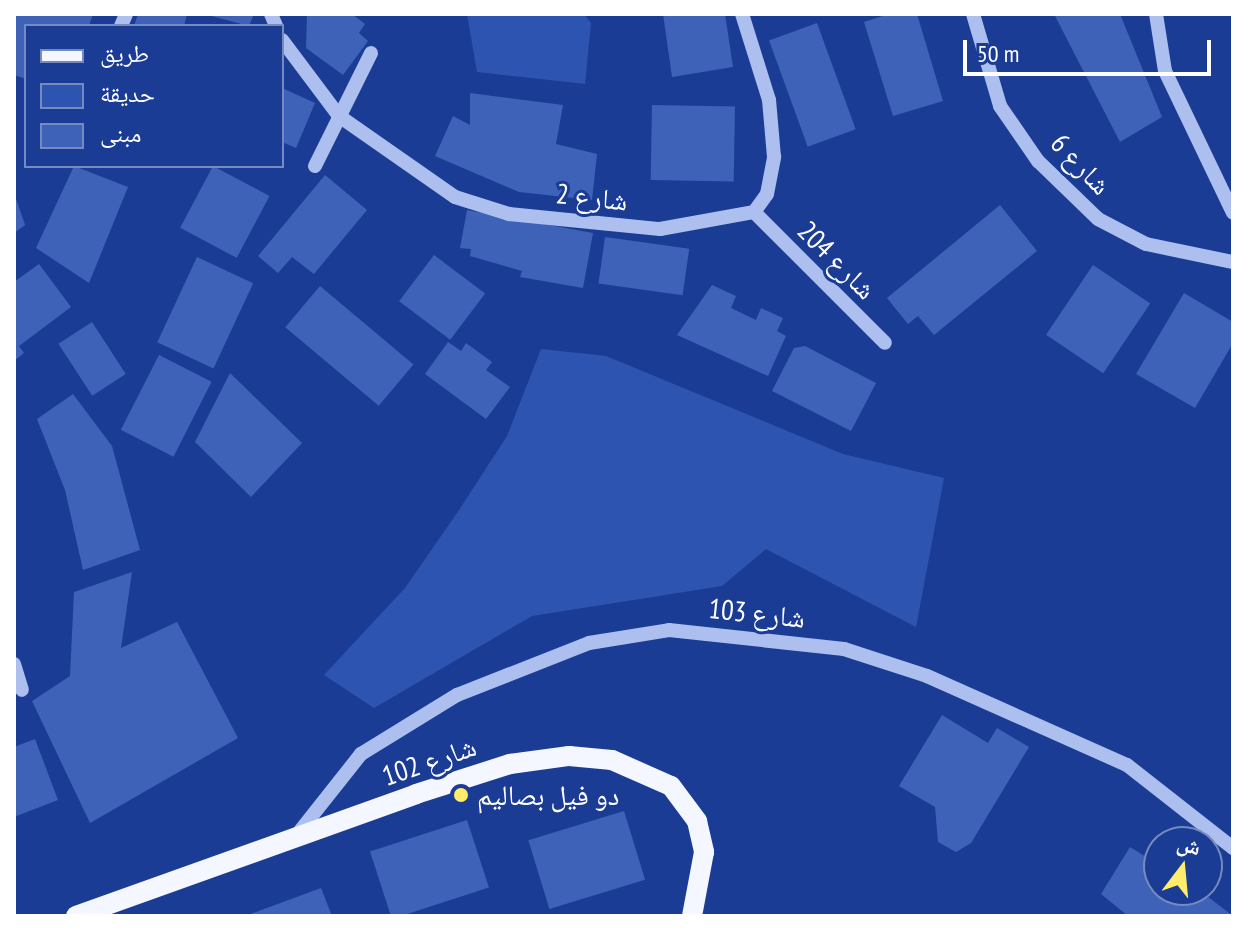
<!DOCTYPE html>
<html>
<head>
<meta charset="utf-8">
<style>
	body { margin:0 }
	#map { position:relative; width:1247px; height:930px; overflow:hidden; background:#1b3c94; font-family:"PT Sans Narrow","Noto Naskh Arabic",sans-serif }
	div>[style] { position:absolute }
	.green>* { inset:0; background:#2e54b2 }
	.building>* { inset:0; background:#3f62b9; transform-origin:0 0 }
	.minor>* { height:14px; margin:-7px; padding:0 7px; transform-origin:7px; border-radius:7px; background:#acbfef }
	.major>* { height:20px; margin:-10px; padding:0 10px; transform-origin:10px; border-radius:10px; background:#f4f7ff }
	.dots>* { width:22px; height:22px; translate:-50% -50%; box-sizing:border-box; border:4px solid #1b3c94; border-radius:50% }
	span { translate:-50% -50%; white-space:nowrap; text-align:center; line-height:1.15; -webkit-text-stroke:6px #1b3c94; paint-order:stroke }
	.street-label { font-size:28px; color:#fff }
	.poi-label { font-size:28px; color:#fff }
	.left { translate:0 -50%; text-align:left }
	.frame { position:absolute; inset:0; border:16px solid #fff; pointer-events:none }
	.legend { position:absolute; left:24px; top:24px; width:260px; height:144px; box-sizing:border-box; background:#1b3c94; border:2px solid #768abf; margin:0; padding:10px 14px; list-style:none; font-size:24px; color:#fff }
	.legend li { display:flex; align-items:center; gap:16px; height:40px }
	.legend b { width:40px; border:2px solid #768abf }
	.north { position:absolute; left:1143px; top:826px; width:80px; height:80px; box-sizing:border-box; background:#1b3c94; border:2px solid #768abf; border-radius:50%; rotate:16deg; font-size:22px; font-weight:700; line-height:32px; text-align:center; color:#fff }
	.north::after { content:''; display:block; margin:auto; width:28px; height:36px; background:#ffec6a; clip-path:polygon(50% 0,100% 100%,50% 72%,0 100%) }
	.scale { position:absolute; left:963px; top:40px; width:248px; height:36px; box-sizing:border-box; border:4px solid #fff; border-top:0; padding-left:10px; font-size:24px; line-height:28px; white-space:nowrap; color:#fff; -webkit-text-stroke:6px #1b3c94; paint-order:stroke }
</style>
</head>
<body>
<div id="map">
	<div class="green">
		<div style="clip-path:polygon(467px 14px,584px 14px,591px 23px,585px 84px,477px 72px)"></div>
		<div style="clip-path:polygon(541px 349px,606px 356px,843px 454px,944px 478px,916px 627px,766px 549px,722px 586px,532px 616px,374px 708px,324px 675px,405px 588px,459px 510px,507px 436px)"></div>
	</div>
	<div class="building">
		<div style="clip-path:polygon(14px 14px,93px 14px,89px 26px,26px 26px,26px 79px,14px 75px)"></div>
		<div style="clip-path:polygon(138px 14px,143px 15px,187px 14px,184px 26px,134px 26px)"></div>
		<div style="clip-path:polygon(204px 14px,254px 14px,249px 26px)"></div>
		<div style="clip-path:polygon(307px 14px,352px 14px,365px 24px,359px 33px,368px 41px,343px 75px,306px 48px)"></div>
		<div style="clip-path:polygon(663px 14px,725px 14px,733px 67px,672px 77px)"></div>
		<div style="clip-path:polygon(889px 14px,917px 14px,943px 101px,893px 116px,864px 22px)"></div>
		<div style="clip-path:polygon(1054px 14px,1120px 14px,1162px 117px,1120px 142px)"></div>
		<div style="left:817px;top:23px;width:113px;height:51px;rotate:70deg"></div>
		<div style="clip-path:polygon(282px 88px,315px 103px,296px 148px,282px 142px)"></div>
		<div style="clip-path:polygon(470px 93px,563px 105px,556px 144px,597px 154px,592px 200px,519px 192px,435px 156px,453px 116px,470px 125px)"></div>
		<div style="left:652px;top:105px;width:83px;height:75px;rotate:1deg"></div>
		<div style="clip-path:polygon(74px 166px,128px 187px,89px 283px,36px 248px)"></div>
		<div style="left:213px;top:166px;width:64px;height:70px;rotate:28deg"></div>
		<div style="clip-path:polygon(325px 175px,367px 210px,314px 274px,292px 257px,278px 273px,258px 256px)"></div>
		<div style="clip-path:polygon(14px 193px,25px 225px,14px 233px)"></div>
		<div style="clip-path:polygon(1000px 205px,1037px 251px,934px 335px,918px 316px,908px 324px,887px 298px)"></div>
		<div style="clip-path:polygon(467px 210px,593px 233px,583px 288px,520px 277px,522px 271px,470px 256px,471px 249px,460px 248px)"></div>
		<div style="left:605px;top:237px;width:85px;height:47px;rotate:8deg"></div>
		<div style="left:434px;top:255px;width:64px;height:58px;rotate:37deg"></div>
		<div style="left:197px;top:257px;width:62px;height:94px;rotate:25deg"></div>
		<div style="clip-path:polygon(39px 264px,71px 307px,19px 346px,24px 353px,14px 361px,14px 282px)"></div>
		<div style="left:1093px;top:265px;width:69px;height:84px;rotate:34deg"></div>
		<div style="clip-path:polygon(712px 285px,736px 296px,731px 308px,756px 320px,761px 308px,783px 318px,777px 331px,786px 336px,768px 376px,677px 335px)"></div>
		<div style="left:320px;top:286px;width:122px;height:54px;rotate:40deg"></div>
		<div style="clip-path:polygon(1184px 293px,1233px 322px,1233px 343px,1195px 408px,1136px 374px)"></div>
		<div style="left:92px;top:322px;width:62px;height:40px;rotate:57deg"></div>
		<div style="clip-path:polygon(448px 342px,461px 351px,466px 343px,492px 362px,486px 370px,510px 387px,486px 419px,425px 374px)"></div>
		<div style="clip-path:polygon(805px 346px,876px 383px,851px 431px,772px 391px,794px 348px)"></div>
		<div style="left:159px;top:355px;width:59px;height:84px;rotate:27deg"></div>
		<div style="clip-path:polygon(230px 373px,302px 443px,251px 497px,195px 442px)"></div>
		<div style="clip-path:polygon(73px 394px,112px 446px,140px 550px,83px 570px,65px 490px,37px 419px)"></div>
		<div style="clip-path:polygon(132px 572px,121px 648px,177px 622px,238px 738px,90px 823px,32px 701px,70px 676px,74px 592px)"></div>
		<div style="clip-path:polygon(942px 715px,988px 743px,997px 728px,1029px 747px,971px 843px,956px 852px,938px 842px,935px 807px,899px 786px)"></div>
		<div style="clip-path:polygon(35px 739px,58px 800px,14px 817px,14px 747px)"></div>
		<div style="left:624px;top:811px;width:72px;height:100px;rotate:73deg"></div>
		<div style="left:467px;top:820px;width:71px;height:102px;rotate:72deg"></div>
		<div style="clip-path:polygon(1130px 847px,1159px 865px,1159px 890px,1199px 890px,1233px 916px,1128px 916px,1101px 894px)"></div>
		<div style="clip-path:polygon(321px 888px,332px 916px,245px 916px)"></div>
	</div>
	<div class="minor">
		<div style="left:271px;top:14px;width:13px;rotate:67deg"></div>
		<div style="left:973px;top:14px;width:96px;rotate:73.6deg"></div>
		<div style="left:1000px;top:106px;width:67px;rotate:55.4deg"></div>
		<div style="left:1038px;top:161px;width:83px;rotate:44deg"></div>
		<div style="left:1098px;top:219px;width:54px;rotate:27.5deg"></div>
		<div style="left:1146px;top:244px;width:89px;rotate:11.7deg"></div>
		<div style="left:1156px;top:14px;width:58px;rotate:81deg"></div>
		<div style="left:1165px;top:71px;width:157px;rotate:64.4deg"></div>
		<div style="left:121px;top:26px;width:13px;rotate:-67deg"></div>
		<div style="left:282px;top:40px;width:95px;rotate:53.1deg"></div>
		<div style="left:339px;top:116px;width:141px;rotate:34.9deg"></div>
		<div style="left:455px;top:197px;width:57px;rotate:17.5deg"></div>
		<div style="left:509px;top:214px;width:152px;rotate:5.7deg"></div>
		<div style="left:660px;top:229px;width:96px;rotate:-10.3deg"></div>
		<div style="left:754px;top:212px;width:22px;rotate:-54deg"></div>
		<div style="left:767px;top:194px;width:38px;rotate:-79deg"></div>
		<div style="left:774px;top:157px;width:57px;rotate:-95deg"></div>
		<div style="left:769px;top:100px;width:90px;rotate:-107.4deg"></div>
		<div style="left:315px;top:166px;width:126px;rotate:-63.6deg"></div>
		<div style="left:754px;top:212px;width:185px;rotate:45deg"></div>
		<div style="left:14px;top:664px;width:27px;rotate:73deg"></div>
		<div style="left:296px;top:836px;width:105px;rotate:-51.6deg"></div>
		<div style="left:361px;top:754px;width:113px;rotate:-31.6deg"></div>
		<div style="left:457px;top:695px;width:142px;rotate:-21.5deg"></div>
		<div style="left:589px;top:643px;width:81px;rotate:-9.2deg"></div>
		<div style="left:669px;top:630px;width:176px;rotate:6.2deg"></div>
		<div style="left:844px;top:649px;width:87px;rotate:18deg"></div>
		<div style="left:927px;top:676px;width:219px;rotate:24deg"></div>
		<div style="left:1127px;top:765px;width:135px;rotate:38.1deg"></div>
	</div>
	<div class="major">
		<div style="left:76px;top:916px;width:361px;rotate:-19.7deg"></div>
		<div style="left:416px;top:794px;width:99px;rotate:-17.7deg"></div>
		<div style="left:510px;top:764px;width:60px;rotate:-7.7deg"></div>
		<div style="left:569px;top:756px;width:43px;rotate:5.3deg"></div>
		<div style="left:612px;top:760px;width:64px;rotate:23.8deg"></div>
		<div style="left:671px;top:786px;width:44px;rotate:53.4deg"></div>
		<div style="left:697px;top:821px;width:32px;rotate:77deg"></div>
		<div style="left:704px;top:852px;width:65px;rotate:100.6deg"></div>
	</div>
	<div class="dots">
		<div style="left:461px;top:795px;background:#ffec6a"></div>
	</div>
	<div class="street-label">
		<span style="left:1081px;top:164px;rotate:46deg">شارع 6</span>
		<span style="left:592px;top:197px;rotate:6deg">شارع 2</span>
		<span style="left:837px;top:260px;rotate:45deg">شارع 204</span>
		<span style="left:757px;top:613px;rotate:6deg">شارع 103</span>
		<span style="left:429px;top:761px;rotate:-19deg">شارع 102</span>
	</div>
	<div class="poi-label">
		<span class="left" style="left:477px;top:795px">دو فيل بصاليم</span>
	</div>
	<div class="frame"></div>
	<ul class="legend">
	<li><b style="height:10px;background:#f4f7ff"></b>طريق</li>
	<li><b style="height:22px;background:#2e54b2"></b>حديقة</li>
	<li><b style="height:22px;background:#3f62b9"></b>مبنى</li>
	</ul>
	<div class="north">ش</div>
	<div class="scale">50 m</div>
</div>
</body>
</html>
